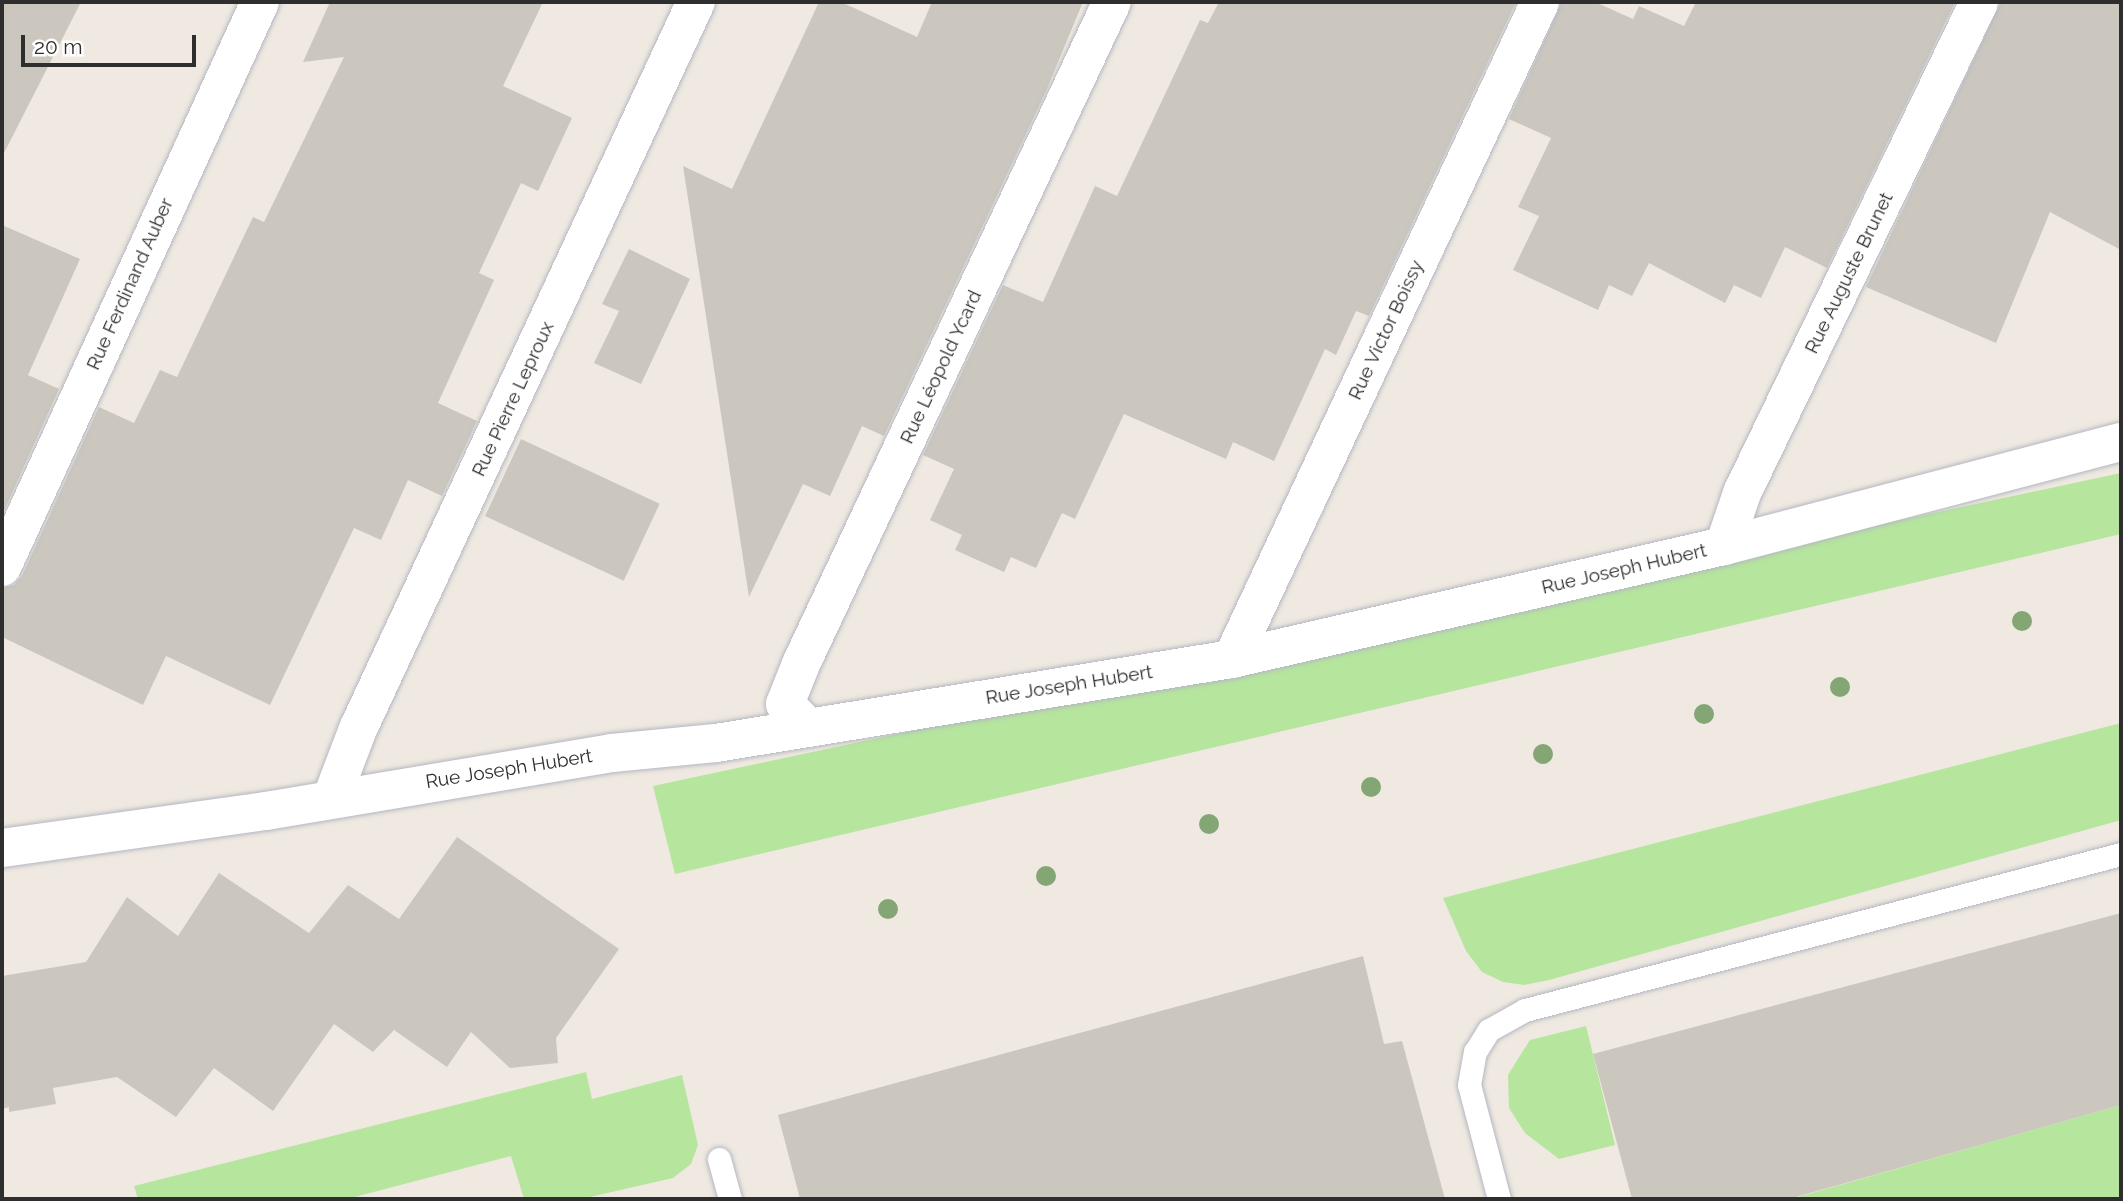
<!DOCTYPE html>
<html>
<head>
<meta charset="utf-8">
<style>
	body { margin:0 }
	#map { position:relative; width:2123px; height:1201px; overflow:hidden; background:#efe9e1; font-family:Raleway,sans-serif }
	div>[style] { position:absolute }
	.green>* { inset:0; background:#b6e59e }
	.building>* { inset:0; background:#cbc7bf; transform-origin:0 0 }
	.roads { filter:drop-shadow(0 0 2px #b4b7c1) drop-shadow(0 0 2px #b4b7c1) }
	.service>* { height:23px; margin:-11.5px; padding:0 11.5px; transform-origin:11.5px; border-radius:11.5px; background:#fff }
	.minor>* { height:38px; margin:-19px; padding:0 19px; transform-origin:19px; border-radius:19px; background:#fff }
	.tertiary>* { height:38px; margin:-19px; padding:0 19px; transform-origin:19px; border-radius:19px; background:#fff }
	.trees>* { width:20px; height:20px; margin:-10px; border-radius:50%; background:#84a574 }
	span { translate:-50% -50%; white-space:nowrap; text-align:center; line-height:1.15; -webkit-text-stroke:7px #fff; paint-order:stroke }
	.street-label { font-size:19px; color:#2e2e2e }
	.frame { position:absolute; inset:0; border:4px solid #2e2e2e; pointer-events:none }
	.scale { position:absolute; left:21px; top:35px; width:175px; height:32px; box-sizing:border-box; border:4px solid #2e2e2e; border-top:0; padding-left:9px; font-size:21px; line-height:24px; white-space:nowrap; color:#2e2e2e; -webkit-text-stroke:5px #fff; paint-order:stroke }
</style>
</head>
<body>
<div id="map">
	<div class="green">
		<div style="clip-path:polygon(2121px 473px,2121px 534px,675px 874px,653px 786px)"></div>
		<div style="clip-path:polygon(2121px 723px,2121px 820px,1549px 980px,1524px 985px,1503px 982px,1482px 972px,1466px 951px,1443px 898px)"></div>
		<div style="clip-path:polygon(1586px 1026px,1615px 1145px,1559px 1159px,1525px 1133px,1509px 1108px,1508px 1075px,1530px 1040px)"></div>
		<div style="clip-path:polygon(586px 1072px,592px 1099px,682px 1075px,698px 1145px,691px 1164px,673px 1178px,581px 1199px,524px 1199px,511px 1156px,347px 1199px,138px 1199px,134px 1186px)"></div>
		<div style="clip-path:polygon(2121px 1105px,2121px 1199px,1791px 1199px)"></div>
	</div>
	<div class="building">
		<div style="clip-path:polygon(2px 2px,81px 2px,2px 157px)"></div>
		<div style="clip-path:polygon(330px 2px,543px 2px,503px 86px,572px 118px,538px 191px,521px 183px,479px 273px,494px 280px,438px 403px,477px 421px,442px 496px,408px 480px,381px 540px,354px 528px,270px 705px,166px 656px,143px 705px,2px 637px,2px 588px,14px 585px,22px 576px,99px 407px,134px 423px,160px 370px,177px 377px,253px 217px,264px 222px,344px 57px,303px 62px)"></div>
		<div style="clip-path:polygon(819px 2px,841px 2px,917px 37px,932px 2px,1083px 2px,1046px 91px,884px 436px,862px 426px,830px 496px,803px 484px,749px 597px,683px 166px,732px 189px)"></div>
		<div style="clip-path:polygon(1219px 2px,1516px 2px,1369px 316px,1356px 311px,1336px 355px,1325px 349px,1274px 461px,1233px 442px,1226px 459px,1124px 414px,1075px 519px,1062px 513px,1036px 568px,1011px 557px,1004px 572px,955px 550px,962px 535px,930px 520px,954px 469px,923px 455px,1003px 285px,1043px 302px,1095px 186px,1117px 196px,1200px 20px,1208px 23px)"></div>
		<div style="clip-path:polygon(1562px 2px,1595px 2px,1633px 19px,1639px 6px,1684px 26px,1696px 2px,1955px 2px,1827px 268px,1785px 247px,1761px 298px,1734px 285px,1725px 303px,1649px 263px,1632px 296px,1609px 285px,1598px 310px,1513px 270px,1539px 216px,1518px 207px,1551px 138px,1509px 119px)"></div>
		<div style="clip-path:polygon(2001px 2px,2121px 2px,2121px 250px,2050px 212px,1996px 343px,1866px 287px)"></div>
		<div style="clip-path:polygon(2px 225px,80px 259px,28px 375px,59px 389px,2px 515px)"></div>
		<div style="clip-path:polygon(629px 249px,690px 279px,641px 384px,594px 363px,619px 311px,602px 304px)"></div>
		<div style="left:521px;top:439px;width:153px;height:85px;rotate:25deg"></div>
		<div style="clip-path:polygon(457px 837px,619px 949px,556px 1038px,558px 1063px,510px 1068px,471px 1032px,447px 1067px,394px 1030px,373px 1052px,334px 1024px,273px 1111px,214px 1068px,176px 1117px,117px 1077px,53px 1088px,56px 1104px,9px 1112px,9px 1107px,2px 1109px,2px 976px,86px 962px,127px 897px,178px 936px,219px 873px,309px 933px,348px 885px,399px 919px)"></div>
		<div style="clip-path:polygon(2121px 913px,2121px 1105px,1789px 1199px,1632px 1199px,1593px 1054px)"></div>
		<div style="clip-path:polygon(1363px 956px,1384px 1044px,1402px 1041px,1445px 1199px,800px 1199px,778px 1115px)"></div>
	</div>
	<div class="roads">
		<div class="service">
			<div style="left:719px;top:1159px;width:41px;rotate:74.6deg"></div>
			<div style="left:1499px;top:1199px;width:118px;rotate:-104.7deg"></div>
			<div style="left:1469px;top:1085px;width:34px;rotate:-80deg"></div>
			<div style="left:1475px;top:1052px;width:26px;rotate:-58deg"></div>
			<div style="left:1489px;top:1030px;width:41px;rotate:-29.1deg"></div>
			<div style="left:1525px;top:1010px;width:616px;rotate:-14.67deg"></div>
		</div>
		<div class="minor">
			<div style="left:1724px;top:546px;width:56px;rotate:-71.2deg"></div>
			<div style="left:1742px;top:493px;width:545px;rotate:-64.23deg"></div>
			<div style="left:2px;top:567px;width:621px;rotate:-65.46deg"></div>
			<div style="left:1232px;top:659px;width:726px;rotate:-64.88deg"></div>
			<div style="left:807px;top:726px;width:31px;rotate:-135deg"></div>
			<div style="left:785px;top:704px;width:43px;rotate:-68.2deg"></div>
			<div style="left:801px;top:664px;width:731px;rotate:-64.84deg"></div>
			<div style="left:332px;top:797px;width:73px;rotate:-69.1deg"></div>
			<div style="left:358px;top:729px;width:802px;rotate:-65.07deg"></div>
		</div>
		<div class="tertiary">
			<div style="left:2px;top:848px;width:267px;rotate:-8deg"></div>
			<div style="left:266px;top:811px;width:351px;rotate:-9.5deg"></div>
			<div style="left:612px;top:753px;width:104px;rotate:-5.5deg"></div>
			<div style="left:716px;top:743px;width:523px;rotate:-9.25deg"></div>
			<div style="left:1232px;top:659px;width:505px;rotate:-12.94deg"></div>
			<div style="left:1724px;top:546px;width:410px;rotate:-14.7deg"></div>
		</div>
	</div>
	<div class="trees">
		<div style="left:2022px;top:621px"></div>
		<div style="left:1840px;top:687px"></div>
		<div style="left:1704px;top:714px"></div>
		<div style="left:1543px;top:754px"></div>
		<div style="left:1371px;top:787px"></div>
		<div style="left:1209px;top:824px"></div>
		<div style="left:1046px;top:876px"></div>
		<div style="left:888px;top:909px"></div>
	</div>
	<div class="street-label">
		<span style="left:1849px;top:273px;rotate:-64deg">Rue Auguste Brunet</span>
		<span style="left:130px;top:284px;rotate:-66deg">Rue Ferdinand Auber</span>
		<span style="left:1386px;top:330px;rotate:-65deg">Rue Victor Boissy</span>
		<span style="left:941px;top:367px;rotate:-65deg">Rue Léopold Ycard</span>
		<span style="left:513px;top:399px;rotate:-65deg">Rue Pierre Leproux</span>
		<span style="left:1624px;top:569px;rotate:-13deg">Rue Joseph Hubert</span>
		<span style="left:1069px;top:685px;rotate:-9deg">Rue Joseph Hubert</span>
		<span style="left:509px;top:769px;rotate:-9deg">Rue Joseph Hubert</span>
	</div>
	<div class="frame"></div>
	<div class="scale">20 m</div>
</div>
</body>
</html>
